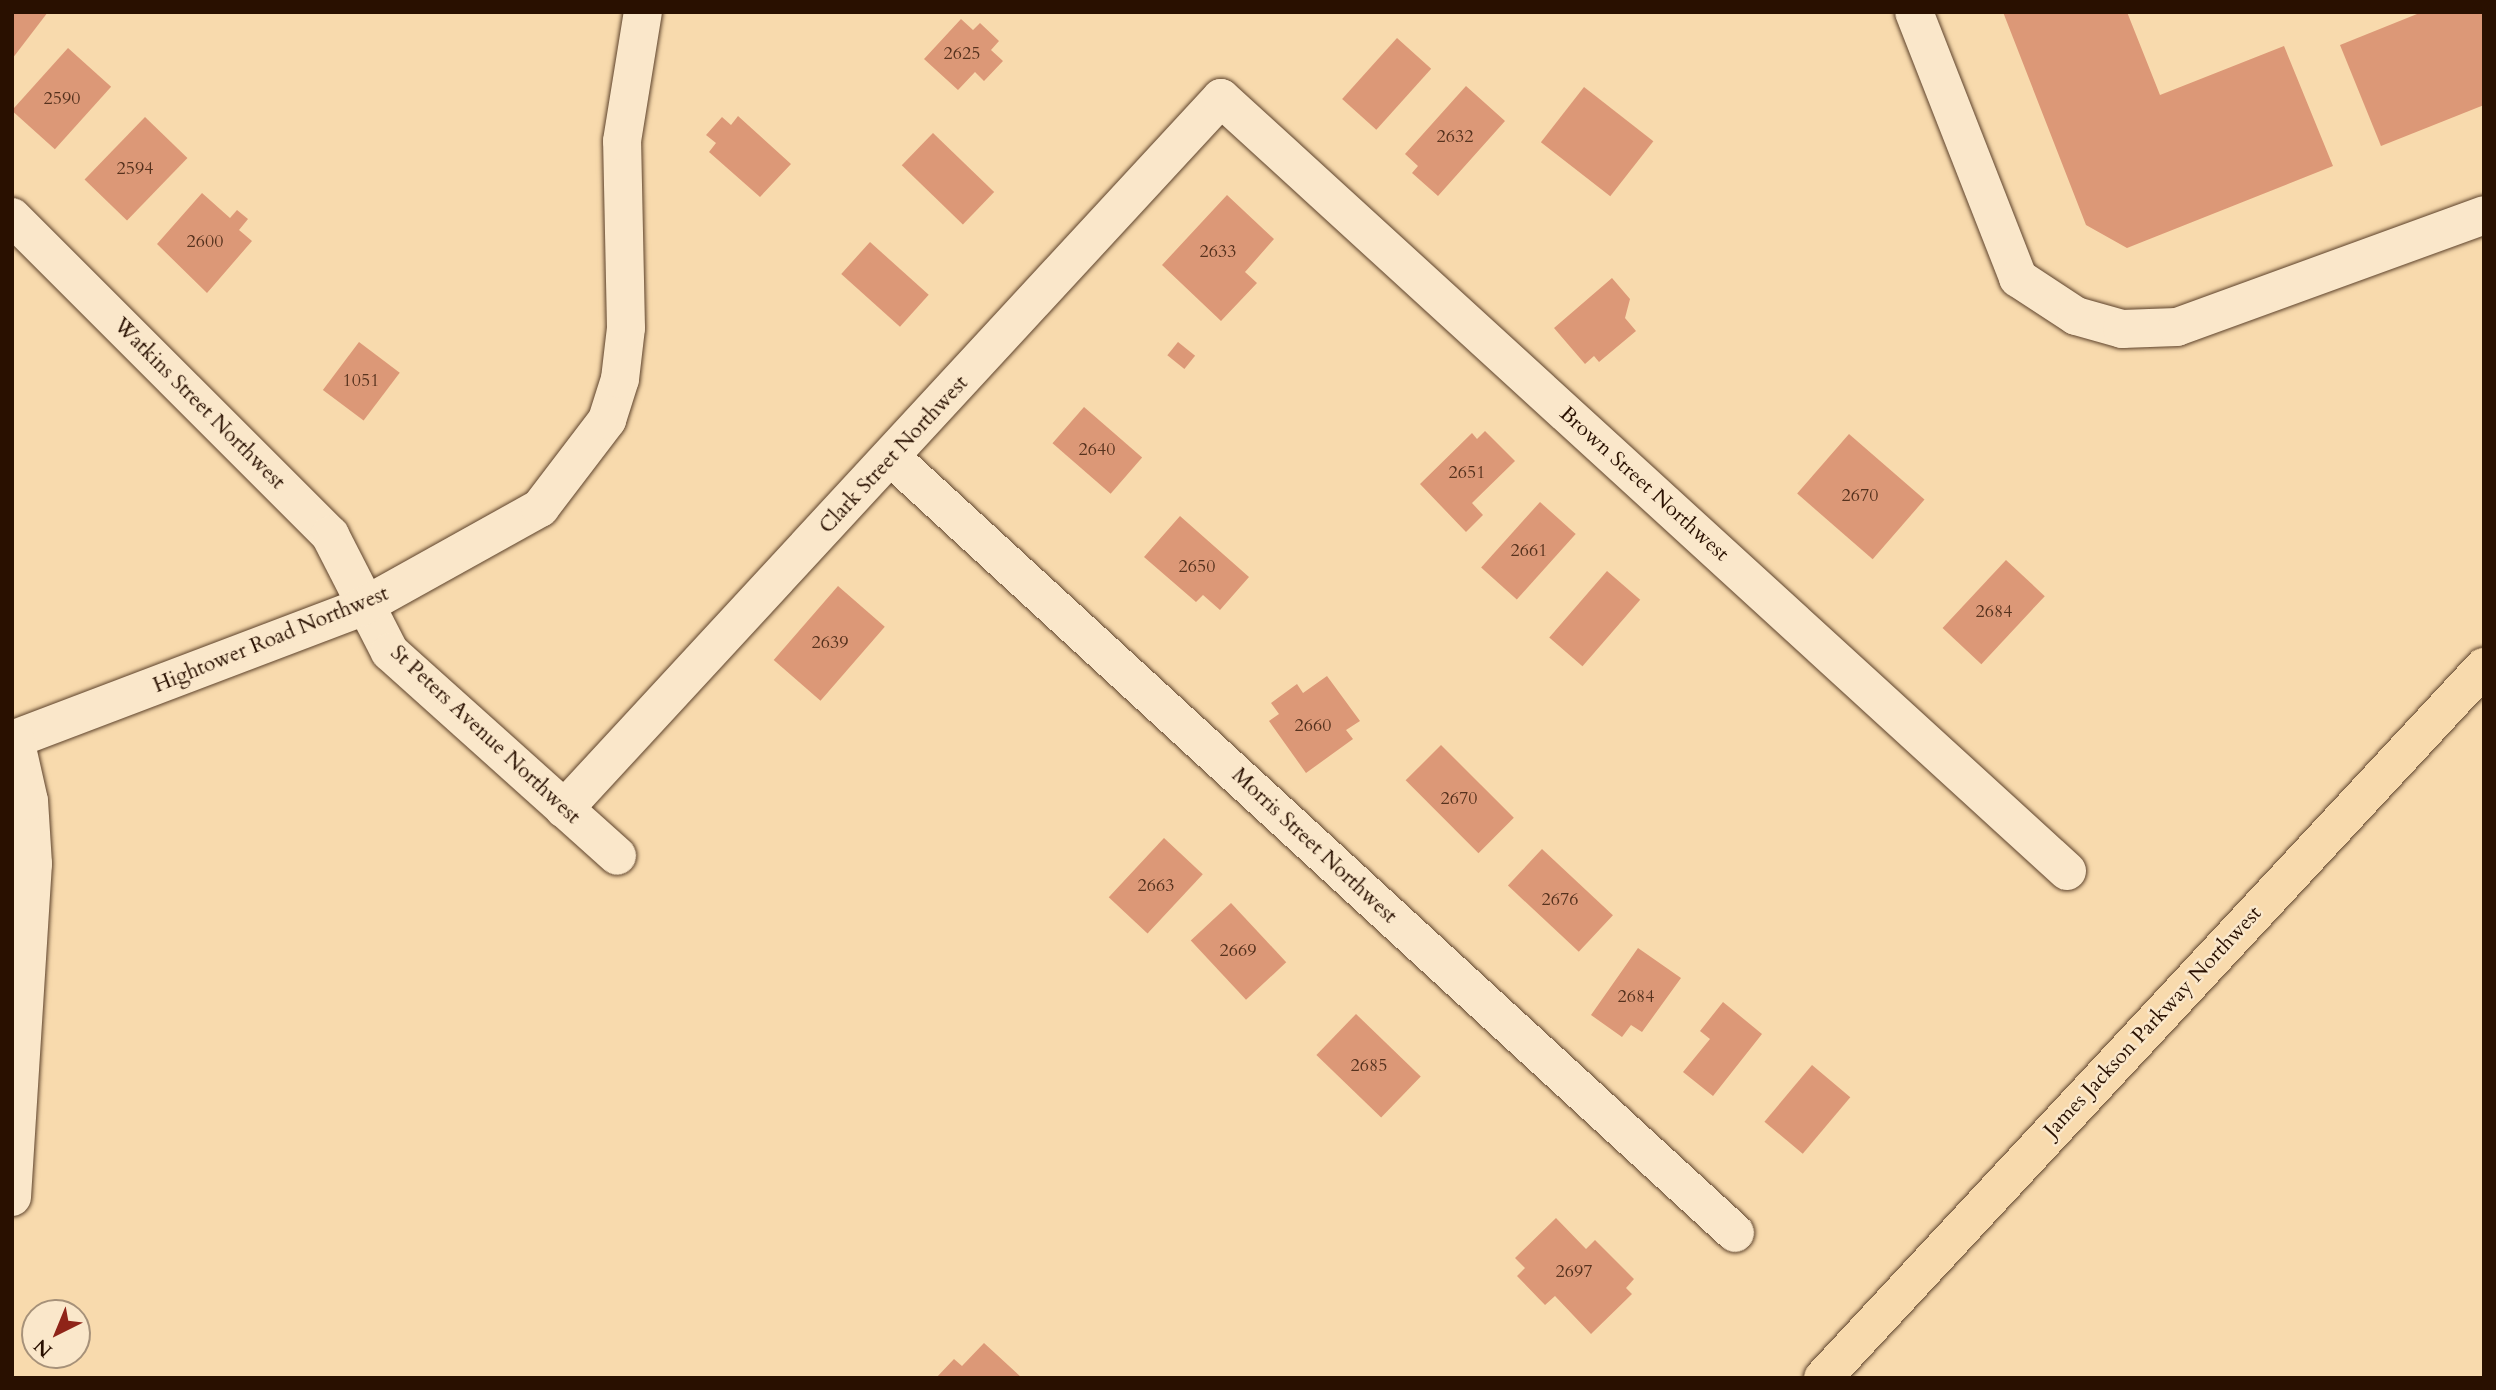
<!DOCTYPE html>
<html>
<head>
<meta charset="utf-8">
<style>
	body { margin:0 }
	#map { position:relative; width:2496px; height:1390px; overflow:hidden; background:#f8daad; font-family:Cardo,serif }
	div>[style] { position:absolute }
	.building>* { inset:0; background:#dc9877; transform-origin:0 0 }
	.roads { filter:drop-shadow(0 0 2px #5d422b) drop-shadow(0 0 2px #5d422b) }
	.minor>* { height:38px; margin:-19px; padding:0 19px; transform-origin:19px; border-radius:19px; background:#fae7ca }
	.major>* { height:38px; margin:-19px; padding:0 19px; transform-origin:19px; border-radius:19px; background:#f8daad }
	span { translate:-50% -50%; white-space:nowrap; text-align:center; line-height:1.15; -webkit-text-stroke:5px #fae7ca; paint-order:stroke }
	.number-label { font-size:18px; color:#56321e }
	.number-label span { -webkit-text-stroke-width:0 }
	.street-label { font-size:21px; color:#291000 }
	.frame { position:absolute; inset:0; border:14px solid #291000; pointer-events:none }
	.north { position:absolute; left:21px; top:1299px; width:70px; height:70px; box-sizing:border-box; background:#fae7ca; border:2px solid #a69179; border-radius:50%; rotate:223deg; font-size:19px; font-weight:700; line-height:28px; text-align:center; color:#291000 }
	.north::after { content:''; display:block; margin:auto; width:24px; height:32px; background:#8f2418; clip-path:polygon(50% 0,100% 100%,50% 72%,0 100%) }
</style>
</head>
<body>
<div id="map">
	<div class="building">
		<div style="clip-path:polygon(12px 12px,48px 12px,12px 59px)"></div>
		<div style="clip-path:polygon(2003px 12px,2127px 12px,2160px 95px,2284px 46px,2333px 166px,2127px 248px,2086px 225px)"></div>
		<div style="clip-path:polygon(2422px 12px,2484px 12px,2484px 105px,2381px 146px,2340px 45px)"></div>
		<div style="clip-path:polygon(961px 19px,973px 30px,980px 23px,999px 41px,991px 50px,1003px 61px,984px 81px,975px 72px,958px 90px,924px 59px)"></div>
		<div style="left:1397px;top:38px;width:46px;height:82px;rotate:42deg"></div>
		<div style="left:68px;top:48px;width:58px;height:84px;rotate:42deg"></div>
		<div style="clip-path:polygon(1466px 86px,1505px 121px,1438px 196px,1412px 173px,1418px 166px,1405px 154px)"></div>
		<div style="left:1584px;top:87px;width:88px;height:70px;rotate:38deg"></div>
		<div style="clip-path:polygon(738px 116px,791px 164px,760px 197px,709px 152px,716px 143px,706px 135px,722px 117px,731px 125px)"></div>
		<div style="left:145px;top:117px;width:59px;height:87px;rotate:44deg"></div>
		<div style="left:933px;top:133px;width:85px;height:45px;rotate:44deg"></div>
		<div style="clip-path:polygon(202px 193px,230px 218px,237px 210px,248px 219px,239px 230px,252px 241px,207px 293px,157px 244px)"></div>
		<div style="clip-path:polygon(1227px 195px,1274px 239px,1245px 272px,1257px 283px,1221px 321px,1162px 265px)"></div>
		<div style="left:870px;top:242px;width:79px;height:43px;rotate:42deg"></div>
		<div style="clip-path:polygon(1612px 278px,1630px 299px,1625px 318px,1636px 331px,1599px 362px,1594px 356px,1585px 364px,1554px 328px)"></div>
		<div style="left:359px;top:342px;width:51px;height:60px;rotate:37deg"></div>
		<div style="left:1178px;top:342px;width:22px;height:17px;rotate:39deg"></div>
		<div style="left:1084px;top:407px;width:77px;height:48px;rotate:41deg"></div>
		<div style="clip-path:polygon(1485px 431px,1515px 461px,1472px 503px,1483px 515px,1466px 532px,1420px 484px,1472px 433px,1477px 439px)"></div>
		<div style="left:1849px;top:434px;width:100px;height:79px;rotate:41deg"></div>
		<div style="left:1540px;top:502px;width:48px;height:88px;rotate:42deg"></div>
		<div style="clip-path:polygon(1180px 516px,1249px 577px,1220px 610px,1203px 595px,1196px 602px,1144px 557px)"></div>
		<div style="left:2006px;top:560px;width:53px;height:93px;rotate:43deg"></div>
		<div style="left:1607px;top:571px;width:44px;height:88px;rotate:41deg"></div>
		<div style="left:838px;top:586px;width:62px;height:98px;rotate:41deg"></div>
		<div style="clip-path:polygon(1327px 676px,1360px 721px,1346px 730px,1353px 739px,1306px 773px,1269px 721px,1279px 714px,1271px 703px,1297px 684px,1303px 693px)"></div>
		<div style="left:1441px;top:745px;width:103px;height:50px;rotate:45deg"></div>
		<div style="left:1164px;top:838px;width:53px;height:81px;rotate:43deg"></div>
		<div style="left:1542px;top:849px;width:97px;height:50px;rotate:43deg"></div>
		<div style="left:1231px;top:903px;width:81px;height:55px;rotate:47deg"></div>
		<div style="clip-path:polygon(1638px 948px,1681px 978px,1642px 1032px,1631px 1025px,1622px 1037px,1591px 1015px)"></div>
		<div style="clip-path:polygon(1723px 1002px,1762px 1034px,1713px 1096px,1683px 1072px,1710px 1039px,1700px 1031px)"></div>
		<div style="left:1356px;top:1014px;width:90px;height:57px;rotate:44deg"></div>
		<div style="left:1812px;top:1065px;width:50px;height:74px;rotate:40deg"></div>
		<div style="clip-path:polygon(1556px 1218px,1586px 1249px,1595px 1240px,1634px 1279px,1626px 1288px,1632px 1294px,1591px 1334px,1555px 1296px,1545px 1305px,1517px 1276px,1525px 1268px,1515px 1258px)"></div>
		<div style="clip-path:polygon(984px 1343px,1022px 1378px,936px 1378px,954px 1359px,962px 1366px)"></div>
	</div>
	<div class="roads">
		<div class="minor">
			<div style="left:1914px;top:12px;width:286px;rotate:68.6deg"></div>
			<div style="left:2018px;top:278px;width:69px;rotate:33.2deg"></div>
			<div style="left:2076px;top:316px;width:48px;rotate:15.8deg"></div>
			<div style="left:2122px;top:329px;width:55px;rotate:-2.1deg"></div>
			<div style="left:2177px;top:327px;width:327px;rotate:-20deg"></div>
			<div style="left:12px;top:217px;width:450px;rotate:45deg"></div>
			<div style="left:330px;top:535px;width:131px;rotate:62.9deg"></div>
			<div style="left:390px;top:652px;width:305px;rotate:41.9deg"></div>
			<div style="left:892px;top:458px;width:1145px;rotate:42.59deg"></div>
			<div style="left:12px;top:740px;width:374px;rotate:-20.8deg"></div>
			<div style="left:362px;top:607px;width:204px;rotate:-29.1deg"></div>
			<div style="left:540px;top:508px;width:111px;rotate:-52.7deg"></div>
			<div style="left:607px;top:420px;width:43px;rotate:-72.4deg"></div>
			<div style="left:620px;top:379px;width:51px;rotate:-83.3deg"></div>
			<div style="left:626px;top:328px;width:187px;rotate:-91.2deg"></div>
			<div style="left:622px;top:141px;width:131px;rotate:-80.8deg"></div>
			<div style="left:564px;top:809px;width:968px;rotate:-47.26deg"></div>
			<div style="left:1221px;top:98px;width:1146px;rotate:42.42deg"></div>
			<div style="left:12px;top:1197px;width:334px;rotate:-86.4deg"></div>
			<div style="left:33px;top:864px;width:63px;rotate:-93.6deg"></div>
			<div style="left:29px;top:801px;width:64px;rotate:-102.7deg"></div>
		</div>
		<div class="major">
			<div style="left:1823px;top:1378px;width:971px;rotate:-47.09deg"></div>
		</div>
	</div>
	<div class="number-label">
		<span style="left:962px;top:54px">2625</span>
		<span style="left:62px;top:99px">2590</span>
		<span style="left:1455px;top:137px">2632</span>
		<span style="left:135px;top:169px">2594</span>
		<span style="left:205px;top:242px">2600</span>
		<span style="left:1218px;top:252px">2633</span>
		<span style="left:361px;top:381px">1051</span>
		<span style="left:1097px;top:450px">2640</span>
		<span style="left:1467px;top:473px">2651</span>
		<span style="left:1860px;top:496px">2670</span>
		<span style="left:1529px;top:551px">2661</span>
		<span style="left:1197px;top:567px">2650</span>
		<span style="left:1994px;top:612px">2684</span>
		<span style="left:830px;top:643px">2639</span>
		<span style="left:1313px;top:726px">2660</span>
		<span style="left:1459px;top:799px">2670</span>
		<span style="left:1156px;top:886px">2663</span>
		<span style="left:1560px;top:900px">2676</span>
		<span style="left:1238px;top:951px">2669</span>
		<span style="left:1636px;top:997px">2684</span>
		<span style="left:1369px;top:1066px">2685</span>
		<span style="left:1574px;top:1272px">2697</span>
	</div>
	<div class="street-label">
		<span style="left:199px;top:404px;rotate:45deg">Watkins Street Northwest</span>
		<span style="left:894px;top:455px;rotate:-47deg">Clark Street Northwest</span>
		<span style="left:1644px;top:484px;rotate:42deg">Brown Street Northwest</span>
		<span style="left:271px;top:640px;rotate:-22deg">Hightower Road Northwest</span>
		<span style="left:485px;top:735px;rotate:43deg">St Peters Avenue Northwest</span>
		<span style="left:1314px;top:846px;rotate:43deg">Morris Street Northwest</span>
		<span style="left:2153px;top:1022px;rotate:-47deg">James Jackson Parkway Northwest</span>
	</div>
	<div class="frame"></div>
	<div class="north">N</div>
</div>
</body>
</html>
